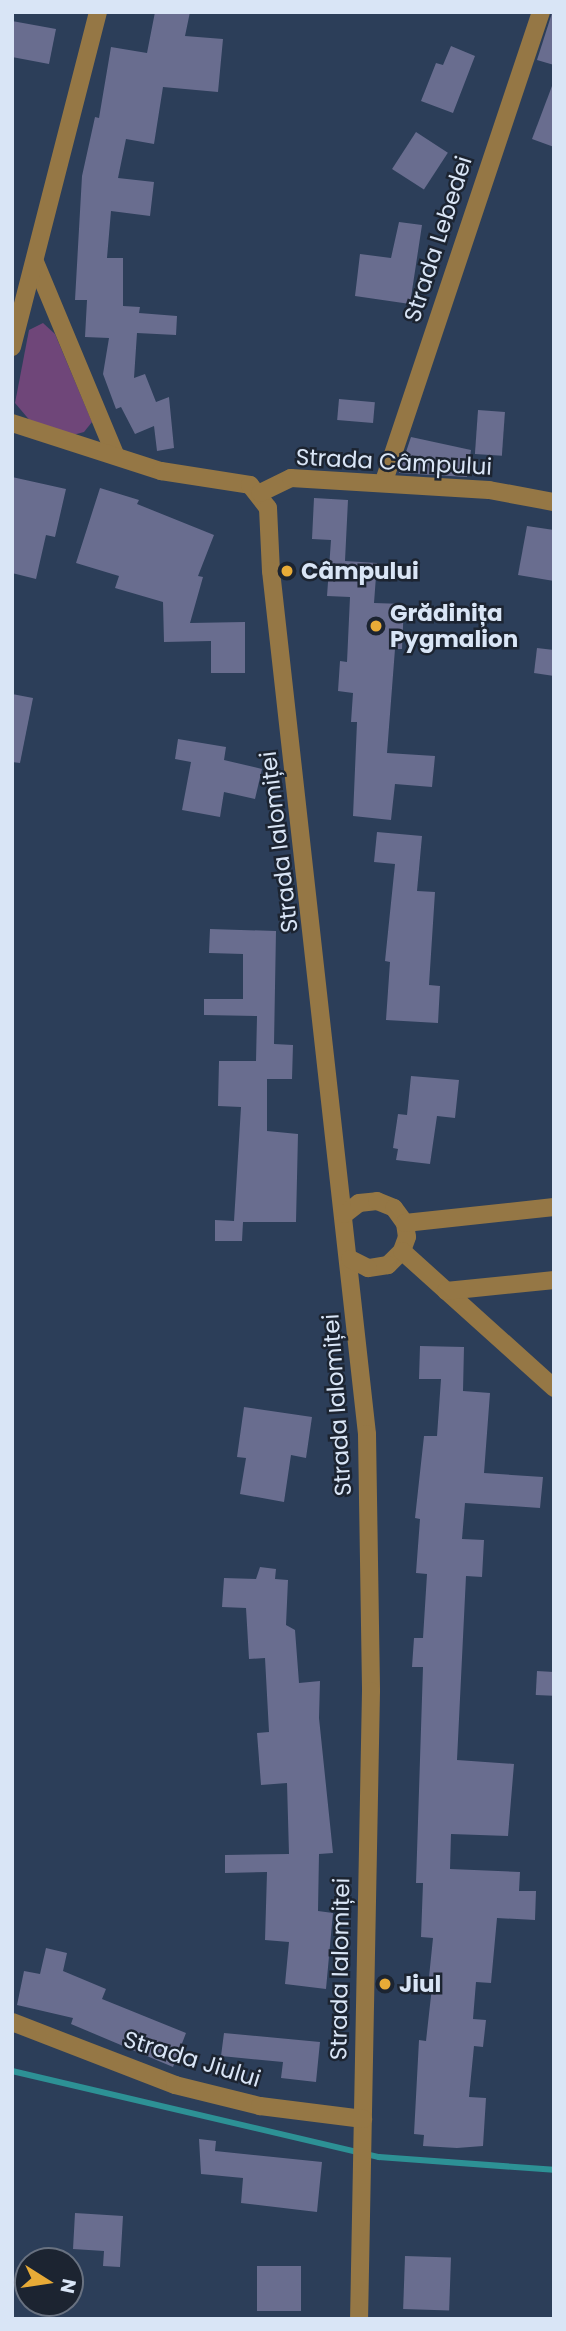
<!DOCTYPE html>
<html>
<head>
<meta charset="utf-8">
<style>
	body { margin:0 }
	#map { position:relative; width:566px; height:2331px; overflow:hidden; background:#2c3e59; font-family:Poppins,sans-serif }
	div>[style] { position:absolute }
	.green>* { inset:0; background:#6f4679 }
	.stream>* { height:6px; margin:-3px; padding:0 3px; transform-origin:3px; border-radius:3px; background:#2d9195 }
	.building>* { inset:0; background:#696d8f; transform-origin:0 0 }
	.minor>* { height:18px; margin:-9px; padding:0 9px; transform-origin:9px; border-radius:9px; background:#957745 }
	.dots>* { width:19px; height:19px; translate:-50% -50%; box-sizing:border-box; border:4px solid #1c2431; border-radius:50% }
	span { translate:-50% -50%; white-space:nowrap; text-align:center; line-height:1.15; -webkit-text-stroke:5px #1c2431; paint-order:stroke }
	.street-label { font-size:23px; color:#d9e5f6 }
	.poi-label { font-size:23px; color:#d9e5f6; font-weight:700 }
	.left { translate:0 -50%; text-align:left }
	.frame { position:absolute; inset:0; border:14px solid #d9e5f6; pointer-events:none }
	.north { position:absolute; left:14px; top:2247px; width:70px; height:70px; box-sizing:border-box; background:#1c2431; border:2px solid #687180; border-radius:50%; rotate:102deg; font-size:19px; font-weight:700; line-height:28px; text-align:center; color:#d9e5f6 }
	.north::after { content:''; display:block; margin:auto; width:24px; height:32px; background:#e8ab37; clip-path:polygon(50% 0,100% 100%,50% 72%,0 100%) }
</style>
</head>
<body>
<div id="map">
	<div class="green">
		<div style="clip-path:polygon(43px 323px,55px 334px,92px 422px,84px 432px,73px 435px,32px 423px,15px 403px,29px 330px)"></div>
	</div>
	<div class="stream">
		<div style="left:12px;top:2071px;width:377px;rotate:13.2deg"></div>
		<div style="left:379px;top:2157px;width:175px;rotate:4.2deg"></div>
	</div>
	<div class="building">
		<div style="clip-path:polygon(155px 12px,190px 12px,185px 36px,223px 39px,218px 92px,163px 87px,154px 144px,126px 139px,118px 178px,154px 182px,150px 216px,111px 211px,107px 258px,123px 258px,123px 306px,140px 307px,139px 313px,177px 316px,176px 335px,137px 333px,134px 378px,145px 374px,156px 402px,169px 397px,174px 448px,157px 451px,154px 426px,135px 434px,121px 407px,116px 409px,103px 374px,109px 338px,85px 337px,87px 300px,75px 300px,82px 176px,95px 117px,99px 118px,111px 47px,147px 53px)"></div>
		<div style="clip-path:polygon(552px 13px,554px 13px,554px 65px,537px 60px)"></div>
		<div style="clip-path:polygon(12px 21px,56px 29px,49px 64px,12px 57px)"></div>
		<div style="clip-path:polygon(451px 46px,475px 56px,453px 113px,421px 101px,436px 63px,443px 65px)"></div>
		<div style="clip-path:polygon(552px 86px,554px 87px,554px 147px,532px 139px)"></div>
		<div style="left:416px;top:132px;width:38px;height:44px;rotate:33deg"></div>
		<div style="clip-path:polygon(399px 222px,422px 225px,410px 304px,355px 296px,360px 254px,391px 258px)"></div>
		<div style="left:339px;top:399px;width:36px;height:21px;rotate:5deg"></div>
		<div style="left:478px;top:410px;width:27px;height:44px;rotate:4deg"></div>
		<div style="clip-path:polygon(411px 437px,471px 450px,467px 477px,399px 473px)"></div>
		<div style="clip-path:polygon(12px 477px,66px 489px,55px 537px,46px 535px,36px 579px,12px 573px)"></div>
		<div style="clip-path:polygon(100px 488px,139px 500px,137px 504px,214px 535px,198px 576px,203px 577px,190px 623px,245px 622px,245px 673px,211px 673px,211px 641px,164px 642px,163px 602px,115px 588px,119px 576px,76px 563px)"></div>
		<div style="clip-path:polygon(314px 498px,348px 500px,345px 561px,377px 563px,374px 603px,404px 604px,402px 649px,395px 649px,387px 753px,435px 756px,432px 787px,395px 784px,391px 820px,353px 816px,357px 722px,351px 722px,353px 693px,338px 691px,340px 661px,347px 662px,350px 597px,327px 596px,331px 540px,312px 539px)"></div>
		<div style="clip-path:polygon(527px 526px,554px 530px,554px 581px,518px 575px)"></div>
		<div style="clip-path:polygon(537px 648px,554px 650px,554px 676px,534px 673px)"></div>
		<div style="clip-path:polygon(12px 694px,33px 698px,20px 763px,12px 762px)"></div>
		<div style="clip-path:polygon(178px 739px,226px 747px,224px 760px,262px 769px,255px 799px,224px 792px,220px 817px,182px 810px,191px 762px,175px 759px)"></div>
		<div style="clip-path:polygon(377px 832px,422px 836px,417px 891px,435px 892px,429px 985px,440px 986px,438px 1023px,386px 1020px,390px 962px,385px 961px,395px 864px,374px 862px)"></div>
		<div style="clip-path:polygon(210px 929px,276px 931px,274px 1044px,293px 1045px,292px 1079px,267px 1079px,267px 1131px,298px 1134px,296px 1222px,243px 1222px,242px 1241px,215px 1241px,215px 1220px,234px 1221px,241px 1107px,218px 1106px,219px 1061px,256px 1061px,257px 1016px,204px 1015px,204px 999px,243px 999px,243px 954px,209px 953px)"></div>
		<div style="clip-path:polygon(411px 1076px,459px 1080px,455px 1118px,437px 1116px,430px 1164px,396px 1160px,398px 1149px,393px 1148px,398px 1114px,407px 1115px)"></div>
		<div style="clip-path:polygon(420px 1346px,464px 1347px,463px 1391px,490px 1393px,484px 1473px,543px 1477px,540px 1508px,465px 1503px,462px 1539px,484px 1540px,482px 1577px,466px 1576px,457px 1760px,514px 1764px,508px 1836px,451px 1834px,450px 1869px,520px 1872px,519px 1891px,536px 1891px,535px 1920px,497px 1918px,491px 1983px,476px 1982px,473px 2019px,486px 2020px,483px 2047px,474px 2046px,469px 2097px,486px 2098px,483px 2146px,457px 2148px,423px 2146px,424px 2135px,414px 2134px,419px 2040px,426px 2041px,433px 1978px,429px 1977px,433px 1938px,421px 1937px,423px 1883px,416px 1883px,423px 1667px,412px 1667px,414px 1638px,423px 1638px,427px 1574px,416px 1573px,420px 1519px,415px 1518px,424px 1436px,437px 1436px,441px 1379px,419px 1379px)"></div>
		<div style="clip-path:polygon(244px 1407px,312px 1417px,306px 1458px,291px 1455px,284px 1502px,240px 1494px,246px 1458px,237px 1457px)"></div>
		<div style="clip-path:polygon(260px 1567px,276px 1569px,275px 1579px,288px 1580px,286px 1625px,295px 1630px,299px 1683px,320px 1681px,319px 1718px,333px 1853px,319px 1854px,318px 1911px,333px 1913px,326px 1989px,285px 1984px,289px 1942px,265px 1940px,267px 1872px,225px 1873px,225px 1855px,289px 1854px,287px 1783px,261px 1785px,257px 1733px,269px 1732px,265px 1658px,249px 1659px,246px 1608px,222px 1607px,224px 1578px,256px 1579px)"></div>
		<div style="left:537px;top:1671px;width:17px;height:24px;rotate:3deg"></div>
		<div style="clip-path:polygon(46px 1948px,67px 1953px,63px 1971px,106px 1989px,102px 1999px,186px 2033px,173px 2067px,71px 2024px,73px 2018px,17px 2005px,24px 1971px,40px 1974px)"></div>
		<div style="clip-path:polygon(224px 2033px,320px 2042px,316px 2082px,281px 2078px,283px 2062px,221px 2056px)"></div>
		<div style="clip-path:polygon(199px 2139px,216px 2141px,215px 2151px,322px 2162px,317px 2212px,241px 2203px,243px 2178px,201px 2174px)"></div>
		<div style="clip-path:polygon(75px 2213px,123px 2216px,120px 2267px,103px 2266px,104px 2251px,73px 2249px)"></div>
		<div style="left:405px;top:2256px;width:46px;height:53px;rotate:2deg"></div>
		<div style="left:257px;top:2266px;width:44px;height:45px"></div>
	</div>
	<div class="minor">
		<div style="left:35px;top:262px;width:208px;rotate:67.4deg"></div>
		<div style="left:12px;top:347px;width:346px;rotate:-75.6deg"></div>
		<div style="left:12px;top:423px;width:157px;rotate:17.9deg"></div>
		<div style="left:161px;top:471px;width:90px;rotate:8.9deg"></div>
		<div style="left:250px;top:485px;width:29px;rotate:52deg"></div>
		<div style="left:268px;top:508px;width:63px;rotate:87.3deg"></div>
		<div style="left:271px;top:571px;width:868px;rotate:83.65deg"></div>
		<div style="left:367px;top:1434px;width:257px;rotate:89.1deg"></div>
		<div style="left:371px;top:1691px;width:628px;rotate:91.09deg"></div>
		<div style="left:384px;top:481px;width:495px;rotate:-71.5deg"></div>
		<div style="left:260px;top:493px;width:34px;rotate:-26deg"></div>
		<div style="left:291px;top:478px;width:198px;rotate:3.5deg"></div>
		<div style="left:489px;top:490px;width:66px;rotate:10.5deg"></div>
		<div style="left:345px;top:1214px;width:18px;rotate:-38deg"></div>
		<div style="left:359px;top:1203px;width:18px;rotate:-6deg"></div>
		<div style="left:377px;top:1201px;width:18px;rotate:22deg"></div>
		<div style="left:394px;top:1208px;width:19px;rotate:54deg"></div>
		<div style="left:405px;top:1223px;width:14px;rotate:82deg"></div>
		<div style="left:407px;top:1237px;width:15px;rotate:110deg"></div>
		<div style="left:402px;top:1251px;width:20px;rotate:135deg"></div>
		<div style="left:388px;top:1265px;width:20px;rotate:171deg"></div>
		<div style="left:368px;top:1268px;width:20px;rotate:-153deg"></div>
		<div style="left:405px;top:1223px;width:150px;rotate:-6.1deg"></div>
		<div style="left:402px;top:1251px;width:205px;rotate:42deg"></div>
		<div style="left:446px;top:1291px;width:109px;rotate:-5.8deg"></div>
		<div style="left:12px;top:2022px;width:175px;rotate:21.1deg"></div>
		<div style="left:175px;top:2085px;width:88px;rotate:13.9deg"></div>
		<div style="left:260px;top:2106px;width:104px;rotate:7.2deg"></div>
	</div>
	<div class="dots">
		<div style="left:287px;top:571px;background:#e8ab37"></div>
		<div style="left:376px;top:626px;background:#e8ab37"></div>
		<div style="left:385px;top:1984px;background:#e8ab37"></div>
	</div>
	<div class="street-label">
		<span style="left:438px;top:239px;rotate:-72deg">Strada Lebedei</span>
		<span style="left:394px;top:462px;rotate:3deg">Strada Câmpului</span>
		<span style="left:279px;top:842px;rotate:-97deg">Strada Ialomiței</span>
		<span style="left:337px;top:1405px;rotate:-94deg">Strada Ialomiței</span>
		<span style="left:340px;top:1969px;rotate:-89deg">Strada Ialomiței</span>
		<span style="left:192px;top:2059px;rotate:17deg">Strada Jiului</span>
	</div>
	<div class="poi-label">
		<span class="left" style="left:301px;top:571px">Câmpului</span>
		<span class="left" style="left:390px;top:626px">Grădinița<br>Pygmalion</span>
		<span class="left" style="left:399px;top:1984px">Jiul</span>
	</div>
	<div class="frame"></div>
	<div class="north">N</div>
</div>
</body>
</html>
